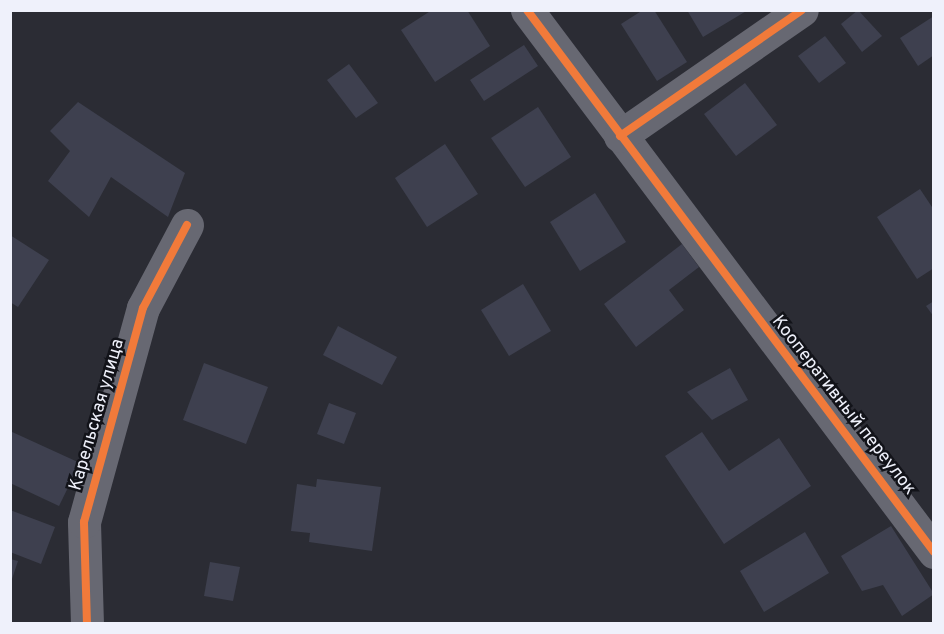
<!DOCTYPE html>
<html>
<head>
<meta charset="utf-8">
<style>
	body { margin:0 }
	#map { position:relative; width:944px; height:634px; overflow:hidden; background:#2b2c34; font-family:Overpass,sans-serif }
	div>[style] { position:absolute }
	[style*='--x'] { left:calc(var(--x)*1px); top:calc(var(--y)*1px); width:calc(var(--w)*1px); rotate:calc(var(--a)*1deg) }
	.building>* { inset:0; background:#3e404f }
	.street>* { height:33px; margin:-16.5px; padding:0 16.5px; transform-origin:16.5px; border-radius:16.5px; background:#676872 }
	.cycleway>* { height:8px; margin:-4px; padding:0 4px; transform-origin:4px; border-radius:4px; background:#f17a3a }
	span { translate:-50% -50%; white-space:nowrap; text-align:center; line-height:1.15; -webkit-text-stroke:5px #121319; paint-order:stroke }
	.street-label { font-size:18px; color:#eff1fb }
	.frame { position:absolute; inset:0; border:12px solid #eff1fb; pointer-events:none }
</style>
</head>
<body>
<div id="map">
	<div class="building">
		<i style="clip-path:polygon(432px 10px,467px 10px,490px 46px,435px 82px,401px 30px)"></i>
		<i style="clip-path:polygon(643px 10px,654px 10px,687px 62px,657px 81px,621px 24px)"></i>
		<i style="clip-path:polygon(687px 10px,748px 10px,703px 37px)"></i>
		<i style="clip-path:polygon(858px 10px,882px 36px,862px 52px,841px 24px)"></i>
		<i style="clip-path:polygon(934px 16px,934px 55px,918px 66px,900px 38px)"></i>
		<i style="clip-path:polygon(825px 36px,846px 63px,819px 83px,798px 56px)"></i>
		<i style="clip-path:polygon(524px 45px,538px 66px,484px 101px,470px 80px)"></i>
		<i style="clip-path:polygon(349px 64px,378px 103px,356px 118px,327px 80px)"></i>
		<i style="clip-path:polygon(745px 83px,777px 125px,736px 156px,704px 114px)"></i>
		<i style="clip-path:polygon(78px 102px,185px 173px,168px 217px,111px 177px,89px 217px,48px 181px,70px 151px,50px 131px)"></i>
		<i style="clip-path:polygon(538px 107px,571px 157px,525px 187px,491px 138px)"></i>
		<i style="clip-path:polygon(445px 144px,478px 194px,427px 227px,395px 178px)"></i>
		<i style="clip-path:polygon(920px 189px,934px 210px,934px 268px,917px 279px,877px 217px)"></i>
		<i style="clip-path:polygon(595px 193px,626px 242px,580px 271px,550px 222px)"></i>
		<i style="clip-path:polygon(10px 235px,49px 260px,18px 307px,10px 302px)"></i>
		<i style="clip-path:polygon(682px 244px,699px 267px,669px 290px,684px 310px,636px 347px,604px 304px)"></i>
		<i style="clip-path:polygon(523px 284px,551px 331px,509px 356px,481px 310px)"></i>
		<i style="clip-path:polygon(934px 301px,934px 317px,926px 306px)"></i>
		<i style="clip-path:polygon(338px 326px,397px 357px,382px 385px,323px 355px)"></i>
		<i style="clip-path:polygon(204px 363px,268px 387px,246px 444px,183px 420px)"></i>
		<i style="clip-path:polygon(730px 368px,748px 400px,712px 420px,687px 392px)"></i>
		<i style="clip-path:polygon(329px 403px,356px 413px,344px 444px,317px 434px)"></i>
		<i style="clip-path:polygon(10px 431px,80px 463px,59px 506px,10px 483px)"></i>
		<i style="clip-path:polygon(702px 432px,729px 471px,779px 438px,811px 486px,724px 544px,665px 456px)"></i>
		<i style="clip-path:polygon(317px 479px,381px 487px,372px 551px,309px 542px,310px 533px,291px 531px,297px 484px,316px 487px)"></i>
		<i style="clip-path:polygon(10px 510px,55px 527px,41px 564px,10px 552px)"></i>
		<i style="clip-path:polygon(891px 526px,934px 594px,902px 616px,883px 585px,862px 591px,841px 556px)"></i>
		<i style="clip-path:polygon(805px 532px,829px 573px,764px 612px,740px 571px)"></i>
		<i style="clip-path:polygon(10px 559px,18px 561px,11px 582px,10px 582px)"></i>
		<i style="clip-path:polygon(210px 562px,240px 567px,233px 601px,204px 596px)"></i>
	</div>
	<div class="street">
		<i style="--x:527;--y:10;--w:678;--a:53.1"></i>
		<i style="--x:620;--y:136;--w:221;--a:-34.7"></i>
		<i style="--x:87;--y:624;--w:102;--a:-91.7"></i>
		<i style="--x:84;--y:522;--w:222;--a:-74.6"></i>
		<i style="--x:143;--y:308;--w:94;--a:-62.1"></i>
	</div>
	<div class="cycleway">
		<i style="--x:527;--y:10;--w:678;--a:53.1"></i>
		<i style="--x:620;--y:136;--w:221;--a:-34.7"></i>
		<i style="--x:87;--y:624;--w:102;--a:-91.7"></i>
		<i style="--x:84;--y:522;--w:222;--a:-74.6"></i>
		<i style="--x:143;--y:308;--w:94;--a:-62.1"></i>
	</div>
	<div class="street-label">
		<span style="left:843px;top:406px;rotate:52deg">Кооперативный переулок</span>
		<span style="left:98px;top:415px;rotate:-74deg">Карельская улица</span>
	</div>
	<div class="frame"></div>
</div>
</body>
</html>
